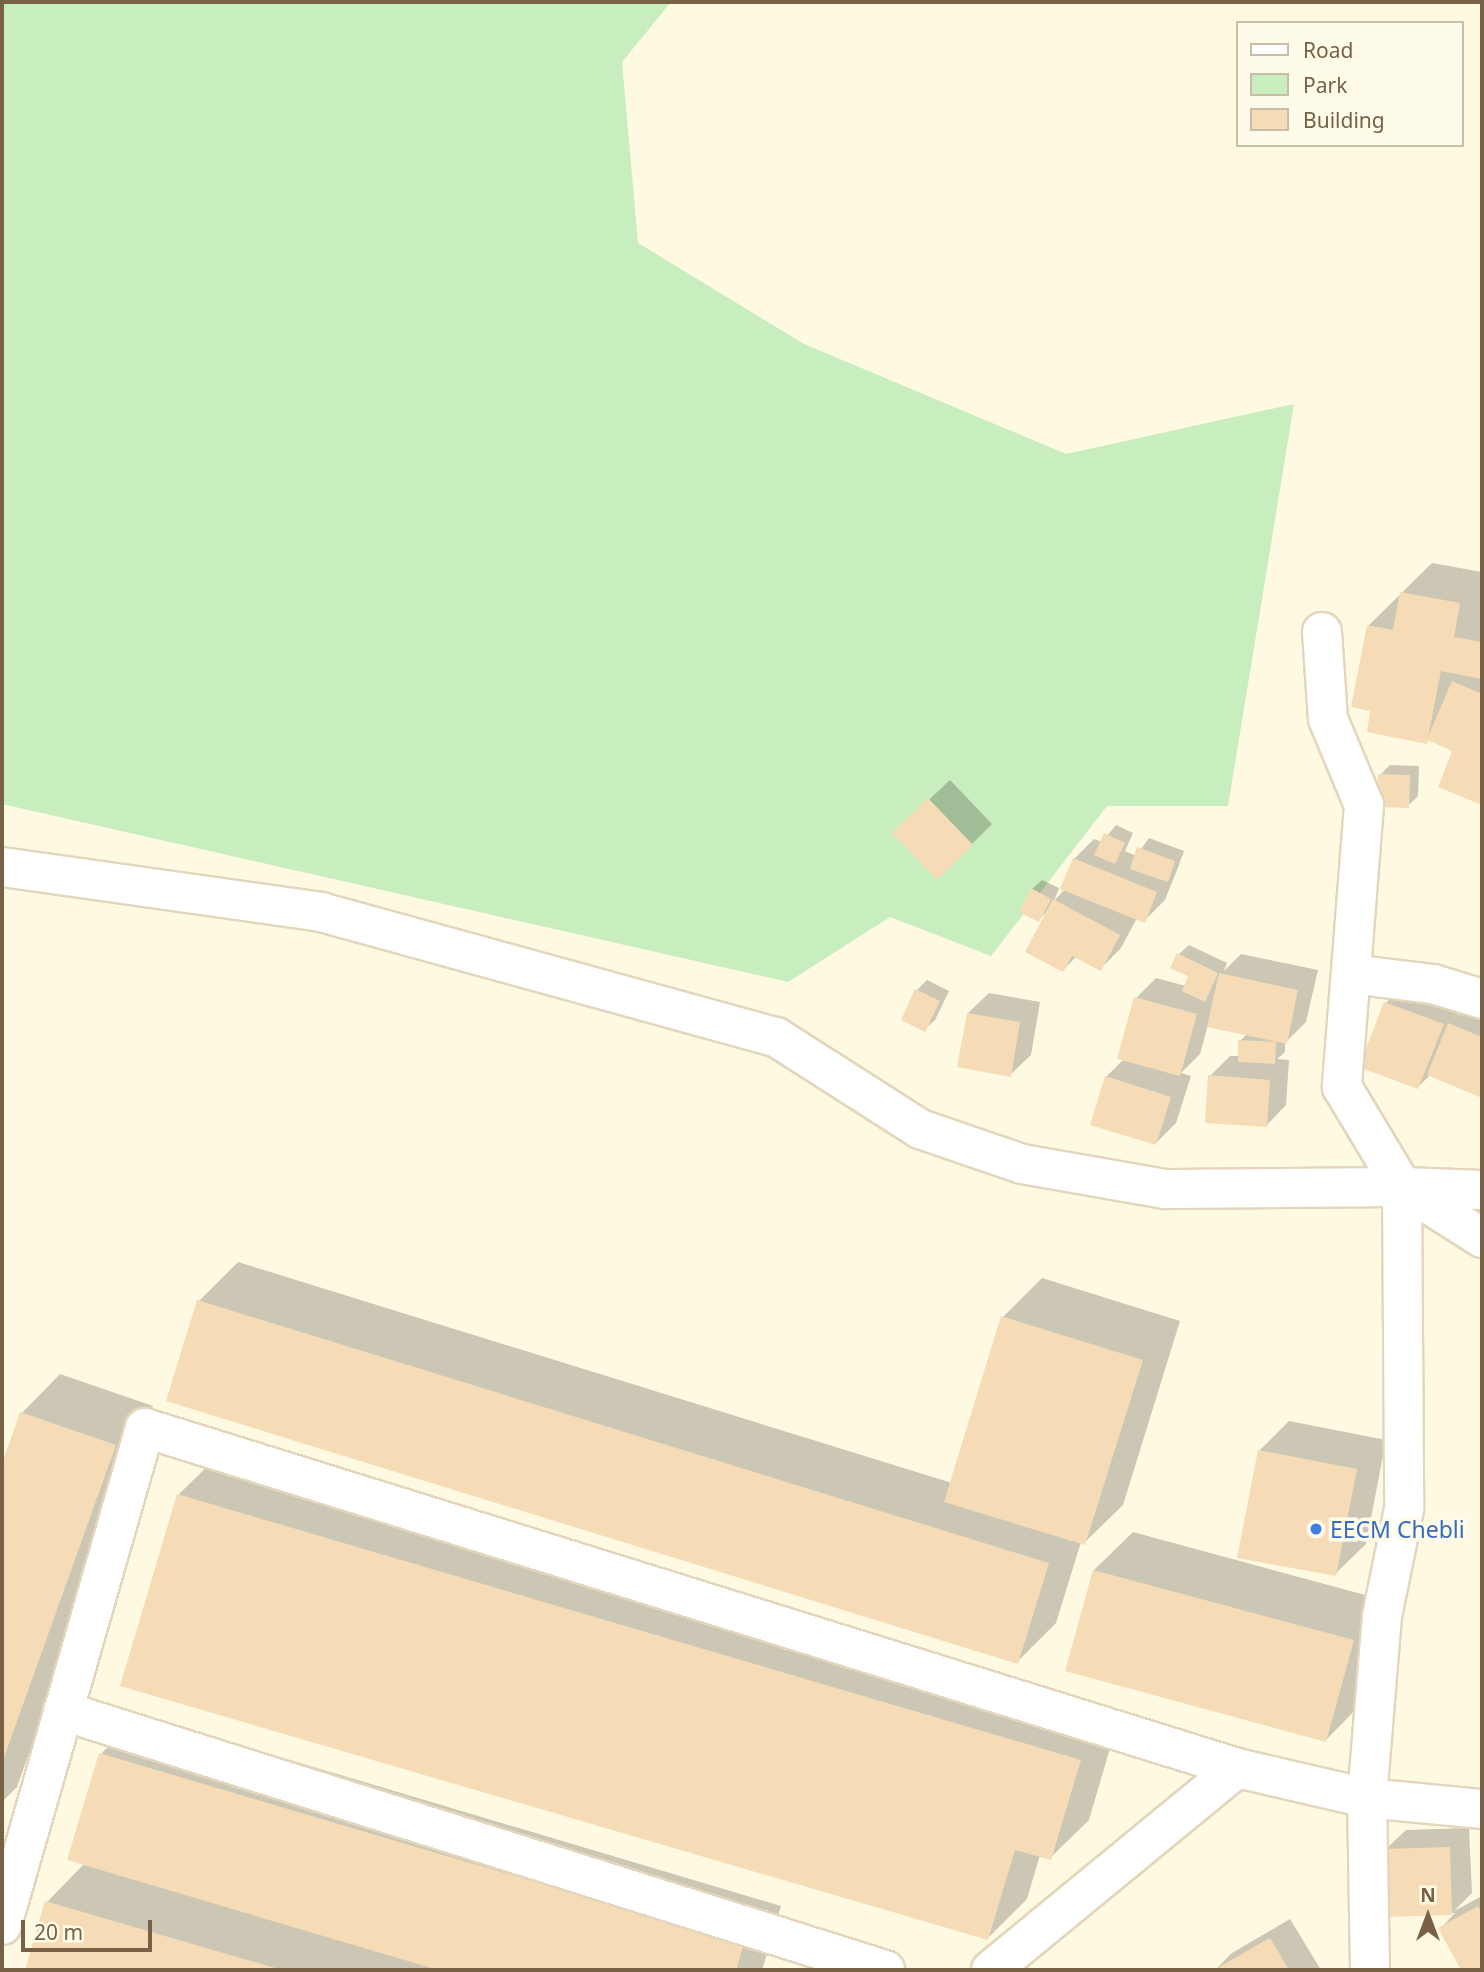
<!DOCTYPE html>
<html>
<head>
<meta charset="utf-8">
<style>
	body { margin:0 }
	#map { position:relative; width:1484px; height:1972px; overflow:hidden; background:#fef9e1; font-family:"Noto Sans",sans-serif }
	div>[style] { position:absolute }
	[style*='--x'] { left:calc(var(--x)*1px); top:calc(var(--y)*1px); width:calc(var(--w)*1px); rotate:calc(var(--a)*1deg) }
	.green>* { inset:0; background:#c8edbe }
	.shadow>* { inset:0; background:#0003 }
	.building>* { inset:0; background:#f6dcb6 }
	.roads { filter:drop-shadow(2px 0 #e3d6bc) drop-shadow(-2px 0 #e3d6bc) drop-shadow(0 2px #e3d6bc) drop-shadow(0 -2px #e3d6bc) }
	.minor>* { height:38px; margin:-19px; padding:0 19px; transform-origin:19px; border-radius:19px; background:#fff }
	.dots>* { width:19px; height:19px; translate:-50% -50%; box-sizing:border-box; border:4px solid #fffbe9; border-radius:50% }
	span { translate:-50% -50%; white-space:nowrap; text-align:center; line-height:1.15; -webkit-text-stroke:7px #fffbe9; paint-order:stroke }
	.shop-label { font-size:23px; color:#366cbe }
	.left { translate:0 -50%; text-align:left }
	.frame { position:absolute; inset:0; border:4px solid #786145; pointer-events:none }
	.legend { position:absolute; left:1236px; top:21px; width:228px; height:126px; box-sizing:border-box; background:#fffbe9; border:2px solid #c9bda7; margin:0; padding:9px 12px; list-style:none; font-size:21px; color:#786145 }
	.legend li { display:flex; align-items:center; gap:14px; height:35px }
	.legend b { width:35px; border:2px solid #c9bda7 }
	.north { position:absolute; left:1393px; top:1881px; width:70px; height:70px; -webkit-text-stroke:5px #fffbe9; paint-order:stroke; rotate:0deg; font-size:19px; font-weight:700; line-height:28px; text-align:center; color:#786145 }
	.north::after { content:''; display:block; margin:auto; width:24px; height:32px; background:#786145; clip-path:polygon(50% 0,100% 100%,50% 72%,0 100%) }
	.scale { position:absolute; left:21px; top:1920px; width:131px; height:32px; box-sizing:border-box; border:4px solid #786145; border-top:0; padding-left:9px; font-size:21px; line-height:24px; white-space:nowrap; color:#786145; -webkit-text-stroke:5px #fffbe9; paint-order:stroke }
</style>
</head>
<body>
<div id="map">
	<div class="green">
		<i style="clip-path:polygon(2px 2px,671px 2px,622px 62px,638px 243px,804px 344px,1066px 454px,1294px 404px,1228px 806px,1107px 806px,991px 956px,890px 917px,788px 982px,2px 804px)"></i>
	</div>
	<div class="shadow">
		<i style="clip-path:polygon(1432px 563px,1482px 572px,1482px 803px,1440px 786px,1455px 750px,1429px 739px,1427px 742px,1372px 709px,1368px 626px)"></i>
		<i style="clip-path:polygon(1390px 765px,1419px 766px,1418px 796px,1408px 806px,1380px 775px)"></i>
		<i style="clip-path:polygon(950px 780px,992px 824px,972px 844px,915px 813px)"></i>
		<i style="clip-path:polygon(1116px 825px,1133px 833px,1125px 851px,1136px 856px,1149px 838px,1184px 851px,1177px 870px,1165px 900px,1144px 921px,1137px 918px,1121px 948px,1100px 969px,1077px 956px,1063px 970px,1048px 910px,1039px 920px,1032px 889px,1042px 880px,1059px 888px,1054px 901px,1065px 889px,1074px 859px,1094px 839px,1102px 842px)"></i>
		<i style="clip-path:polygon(1189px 945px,1227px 963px,1224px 971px,1241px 954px,1318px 970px,1306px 1022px,1285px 1043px,1285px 1052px,1277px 1059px,1289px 1060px,1286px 1105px,1266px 1126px,1210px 1076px,1230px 1056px,1240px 1056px,1240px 1041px,1247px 1034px,1208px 1025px,1200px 1054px,1181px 1073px,1191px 1076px,1176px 1123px,1156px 1143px,1106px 1077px,1124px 1059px,1136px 998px,1156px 978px,1186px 986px,1191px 975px,1179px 954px)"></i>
		<i style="clip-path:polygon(927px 980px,949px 991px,935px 1020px,925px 1029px,917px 990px)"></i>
		<i style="clip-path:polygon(1406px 982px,1463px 1003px,1458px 1016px,1470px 1003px,1482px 1008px,1482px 1095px,1430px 1075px,1418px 1087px,1361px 1066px,1386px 1003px)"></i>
		<i style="clip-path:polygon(989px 993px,1040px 1002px,1031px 1055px,1010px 1075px,968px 1013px)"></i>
		<i style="clip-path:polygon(238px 1262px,952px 1483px,1003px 1317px,1042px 1278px,1180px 1321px,1123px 1505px,1084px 1543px,1081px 1542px,1056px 1623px,1017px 1662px,199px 1301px)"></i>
		<i style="clip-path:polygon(60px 1374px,153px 1406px,17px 1787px,2px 1802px,2px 1469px,22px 1413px)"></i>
		<i style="clip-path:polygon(1289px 1421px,1386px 1440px,1366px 1544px,1335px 1574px,1259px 1451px)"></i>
		<i style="clip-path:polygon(218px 1456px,1118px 1721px,1089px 1820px,1050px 1858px,1040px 1855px,1027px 1899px,988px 1938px,122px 1685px,179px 1494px)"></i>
		<i style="clip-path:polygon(1133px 1532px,1391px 1602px,1364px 1701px,1326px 1740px,1094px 1570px)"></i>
		<i style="clip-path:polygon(139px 1715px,781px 1906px,762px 1970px,27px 1970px,47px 1902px,84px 1864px,101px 1754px)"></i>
		<i style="clip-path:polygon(1469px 1828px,1472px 1893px,1454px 1911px,1482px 1896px,1481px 1970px,1463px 1970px,1440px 1929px,1455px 1913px,1388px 1915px,1385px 1850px,1406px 1830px)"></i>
		<i style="clip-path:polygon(1290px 1919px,1321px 1970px,1215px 1970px,1232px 1953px)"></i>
	</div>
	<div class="building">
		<i style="clip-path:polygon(1400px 592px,1460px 603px,1454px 637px,1482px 642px,1482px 679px,1441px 671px,1428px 737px,1452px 681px,1482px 694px,1482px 805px,1438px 787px,1452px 751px,1428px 740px,1427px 744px,1367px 732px,1370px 711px,1351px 707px,1367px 625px,1393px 630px)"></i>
		<i style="clip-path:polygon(1378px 774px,1410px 775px,1409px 808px,1377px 807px)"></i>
		<i style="clip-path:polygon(928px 798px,973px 845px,937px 880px,892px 833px)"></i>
		<i style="clip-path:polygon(1104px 833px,1125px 843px,1115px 864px,1094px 855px)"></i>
		<i style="clip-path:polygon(1137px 847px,1175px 861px,1168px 882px,1130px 869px)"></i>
		<i style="clip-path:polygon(1073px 858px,1157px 892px,1145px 923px,1060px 889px)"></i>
		<i style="clip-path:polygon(1031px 888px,1051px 899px,1039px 922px,1019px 912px)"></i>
		<i style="clip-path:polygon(1053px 899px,1120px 935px,1101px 971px,1072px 956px,1063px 972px,1025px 952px)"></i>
		<i style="clip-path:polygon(1177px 953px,1218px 973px,1205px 1002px,1182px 991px,1188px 976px,1170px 968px)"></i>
		<i style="clip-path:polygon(1219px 973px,1298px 990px,1287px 1044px,1207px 1027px)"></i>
		<i style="clip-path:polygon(915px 989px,940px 1001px,925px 1032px,901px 1020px)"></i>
		<i style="clip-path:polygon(1134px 997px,1197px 1014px,1180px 1076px,1117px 1059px)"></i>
		<i style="clip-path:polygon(1384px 1002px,1444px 1024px,1418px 1089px,1359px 1067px)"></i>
		<i style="clip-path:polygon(967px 1013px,1020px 1022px,1011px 1077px,957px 1067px)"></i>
		<i style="clip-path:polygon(1448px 1023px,1482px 1037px,1482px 1098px,1427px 1075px)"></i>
		<i style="clip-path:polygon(1238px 1040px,1276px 1042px,1275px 1064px,1238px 1062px)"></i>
		<i style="clip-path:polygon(1208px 1075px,1270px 1080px,1267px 1127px,1205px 1123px)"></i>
		<i style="clip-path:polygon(1105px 1076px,1171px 1097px,1156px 1145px,1090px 1125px)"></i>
		<i style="clip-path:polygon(197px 1300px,1049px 1563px,1018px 1664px,166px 1401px)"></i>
		<i style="clip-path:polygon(1001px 1316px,1143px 1360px,1085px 1545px,944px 1502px)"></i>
		<i style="clip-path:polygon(20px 1412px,116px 1445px,2px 1763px,2px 1464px)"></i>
		<i style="clip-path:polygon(1258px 1450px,1357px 1469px,1336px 1576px,1237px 1558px)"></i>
		<i style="clip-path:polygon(177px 1494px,1081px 1760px,1051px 1860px,1015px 1850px,988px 1940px,120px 1686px)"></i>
		<i style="clip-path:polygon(1093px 1570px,1354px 1640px,1326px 1742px,1065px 1671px)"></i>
		<i style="clip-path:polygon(99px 1753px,744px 1944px,736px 1970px,438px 1970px,67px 1860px)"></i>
		<i style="clip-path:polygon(1450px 1847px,1452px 1915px,1386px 1917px,1384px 1849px)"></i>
		<i style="clip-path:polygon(45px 1901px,282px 1970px,25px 1970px)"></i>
		<i style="clip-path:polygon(1478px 1906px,1482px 1915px,1482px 1970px,1461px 1970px,1438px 1928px)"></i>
		<i style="clip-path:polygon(1270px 1938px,1289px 1970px,1214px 1970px)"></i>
	</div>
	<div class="roads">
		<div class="minor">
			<i style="--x:1322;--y:632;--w:87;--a:86.1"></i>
			<i style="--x:1328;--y:719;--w:93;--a:67.3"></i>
			<i style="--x:1364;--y:805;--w:283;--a:94.5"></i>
			<i style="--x:1342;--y:1087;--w:117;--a:59"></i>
			<i style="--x:1402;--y:1187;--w:322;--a:89.6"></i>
			<i style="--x:1404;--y:1509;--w:109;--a:101.6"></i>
			<i style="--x:1382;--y:1616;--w:183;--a:94.7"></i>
			<i style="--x:1367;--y:1798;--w:172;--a:89"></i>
			<i style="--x:2;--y:867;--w:322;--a:8"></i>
			<i style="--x:321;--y:912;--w:472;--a:15.4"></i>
			<i style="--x:776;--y:1037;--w:171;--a:32.6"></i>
			<i style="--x:920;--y:1129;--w:108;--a:18.9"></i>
			<i style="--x:1022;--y:1164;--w:145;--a:9.9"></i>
			<i style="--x:1165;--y:1189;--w:237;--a:-0.5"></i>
			<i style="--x:1402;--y:1187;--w:95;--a:32.5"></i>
			<i style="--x:1351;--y:974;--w:83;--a:7"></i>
			<i style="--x:1433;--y:984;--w:51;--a:17"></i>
			<i style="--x:1404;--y:1187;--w:78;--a:2.2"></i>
			<i style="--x:63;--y:1711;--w:862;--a:17.49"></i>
			<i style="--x:2;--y:1925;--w:517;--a:-73.95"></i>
			<i style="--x:145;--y:1428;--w:1144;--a:17.29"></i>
			<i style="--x:1237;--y:1768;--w:133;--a:13"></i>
			<i style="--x:1367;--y:1798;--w:116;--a:5.5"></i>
			<i style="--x:991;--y:1970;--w:318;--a:-39.4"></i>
		</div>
	</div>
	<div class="dots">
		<i style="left:1316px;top:1529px;background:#3f7fe0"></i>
	</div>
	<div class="shop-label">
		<span class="left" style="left:1330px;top:1529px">EECM Chebli</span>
	</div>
	<div class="frame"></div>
	<ul class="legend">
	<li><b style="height:9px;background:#fff"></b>Road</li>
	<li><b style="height:19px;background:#c8edbe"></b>Park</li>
	<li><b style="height:19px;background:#f6dcb6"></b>Building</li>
	</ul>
	<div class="north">N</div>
	<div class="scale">20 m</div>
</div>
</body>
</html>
